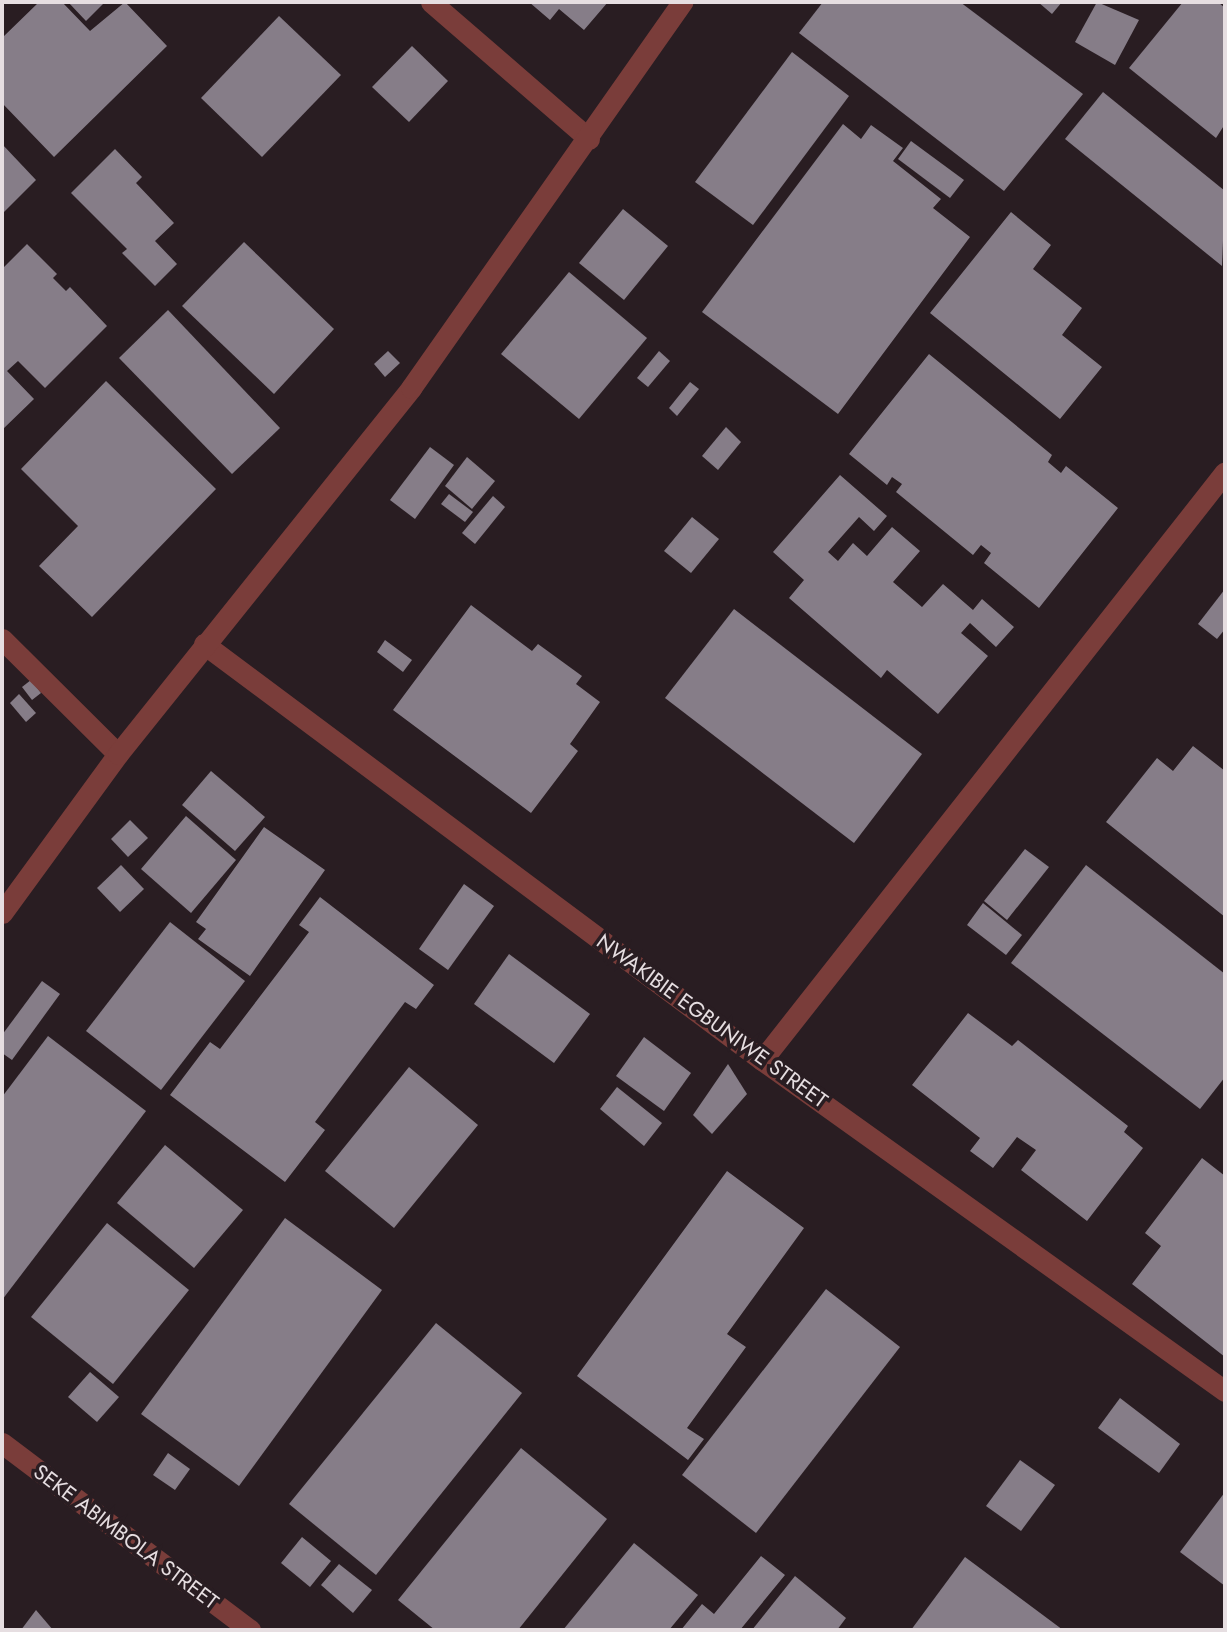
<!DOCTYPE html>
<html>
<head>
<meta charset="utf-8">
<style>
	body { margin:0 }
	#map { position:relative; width:1227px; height:1632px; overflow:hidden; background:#291d22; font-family:Jost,sans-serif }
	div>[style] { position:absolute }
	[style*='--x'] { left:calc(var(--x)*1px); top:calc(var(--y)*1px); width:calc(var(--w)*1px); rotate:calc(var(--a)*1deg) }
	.building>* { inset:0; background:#867d88 }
	.minor>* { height:21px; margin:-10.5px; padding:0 10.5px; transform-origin:10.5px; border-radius:10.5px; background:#7a3d3a }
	span { translate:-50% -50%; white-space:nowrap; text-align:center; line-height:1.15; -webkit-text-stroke:7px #291d22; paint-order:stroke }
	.street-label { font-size:21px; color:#e6dee1 }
	.frame { position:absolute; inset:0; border:4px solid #e6dee1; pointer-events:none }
</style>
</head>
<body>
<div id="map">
	<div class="building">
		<i style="clip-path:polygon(39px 2px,62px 2px,90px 31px,125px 2px,167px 46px,54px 157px,2px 103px,2px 38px)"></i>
		<i style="clip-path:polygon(68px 2px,105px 2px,86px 21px)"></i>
		<i style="clip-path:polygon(529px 2px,608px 2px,584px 30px,559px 9px,550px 20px)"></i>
		<i style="clip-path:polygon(823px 2px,960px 2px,1083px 94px,1004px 191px,799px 33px)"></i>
		<i style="clip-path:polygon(1038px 2px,1062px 2px,1052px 14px)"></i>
		<i style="clip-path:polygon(1097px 2px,1139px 20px,1115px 65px,1075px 42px)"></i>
		<i style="clip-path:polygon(1183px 2px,1218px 2px,1225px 8px,1225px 124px,1216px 138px,1129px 68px)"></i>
		<i style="clip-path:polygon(279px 16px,341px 75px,262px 157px,201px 98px)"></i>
		<i style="clip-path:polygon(412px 46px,448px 81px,409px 122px,372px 87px)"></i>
		<i style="clip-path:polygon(792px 52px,849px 96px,753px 225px,695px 182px)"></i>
		<i style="clip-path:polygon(1103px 92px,1225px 191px,1222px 266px,1065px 139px)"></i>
		<i style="clip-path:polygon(843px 124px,861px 139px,871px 125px,903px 148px,893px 161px,941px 199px,933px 208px,970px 237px,838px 414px,702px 312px)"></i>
		<i style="clip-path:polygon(911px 141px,964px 180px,950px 198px,898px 159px)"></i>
		<i style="clip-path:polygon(2px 144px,36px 180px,2px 214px)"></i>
		<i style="clip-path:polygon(115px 149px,142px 177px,136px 183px,174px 223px,155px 241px,177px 264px,155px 286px,122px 253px,127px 249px,71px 193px)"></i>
		<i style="clip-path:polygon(623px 209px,668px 246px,624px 300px,579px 263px)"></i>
		<i style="clip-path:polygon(1011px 212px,1051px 245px,1033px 269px,1082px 308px,1062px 335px,1102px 367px,1060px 419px,930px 313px)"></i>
		<i style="clip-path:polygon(244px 242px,334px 329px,274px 394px,182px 306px)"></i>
		<i style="clip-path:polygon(27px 244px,57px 274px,53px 278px,66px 291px,70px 287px,107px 326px,45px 388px,18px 361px,7px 371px,34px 399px,2px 430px,2px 269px)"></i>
		<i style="clip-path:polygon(569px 272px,647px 338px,579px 419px,501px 354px)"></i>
		<i style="clip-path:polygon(168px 310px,280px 428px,232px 474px,119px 358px)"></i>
		<i style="clip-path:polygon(388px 351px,400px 363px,385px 377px,374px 364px)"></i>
		<i style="clip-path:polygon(659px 351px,670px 361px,648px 387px,637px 378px)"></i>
		<i style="clip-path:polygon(929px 354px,1052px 455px,1048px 462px,1061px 473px,1066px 466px,1118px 508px,1039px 608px,984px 563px,991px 553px,981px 545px,973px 555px,896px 492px,902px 484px,892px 477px,887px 485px,849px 454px)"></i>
		<i style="clip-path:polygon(106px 381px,216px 489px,92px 617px,39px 566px,78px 526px,21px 469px)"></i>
		<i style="clip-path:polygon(690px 382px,699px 389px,677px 416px,669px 408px)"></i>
		<i style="clip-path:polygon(726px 427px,741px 442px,718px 470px,702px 456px)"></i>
		<i style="clip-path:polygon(430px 447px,454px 465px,415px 519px,390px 500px)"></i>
		<i style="clip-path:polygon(467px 457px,495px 481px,472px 509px,445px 486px)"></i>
		<i style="clip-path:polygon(840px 475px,887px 516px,874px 531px,859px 517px,828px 552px,838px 561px,853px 543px,867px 556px,892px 527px,920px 551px,893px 582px,922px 607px,943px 584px,973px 610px,982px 599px,1014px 627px,996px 647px,970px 623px,961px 633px,988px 656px,938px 714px,887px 670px,881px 678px,789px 598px,804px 580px,773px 552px)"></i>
		<i style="clip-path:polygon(449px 494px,473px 512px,465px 522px,441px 504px)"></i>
		<i style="clip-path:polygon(493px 496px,505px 507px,475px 544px,462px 533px)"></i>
		<i style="clip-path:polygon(692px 517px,719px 539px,691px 573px,664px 551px)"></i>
		<i style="clip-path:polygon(1225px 589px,1225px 629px,1217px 639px,1198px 624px)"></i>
		<i style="clip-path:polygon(471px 605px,532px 651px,538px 644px,582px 676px,576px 684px,600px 702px,570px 744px,578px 751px,531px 813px,393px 710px)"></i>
		<i style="clip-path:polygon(734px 609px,922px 754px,854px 843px,665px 698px)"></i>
		<i style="clip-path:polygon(385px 640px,412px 660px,403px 672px,377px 652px)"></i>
		<i style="clip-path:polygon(31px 680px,41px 693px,32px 700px,22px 687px)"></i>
		<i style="clip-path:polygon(19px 694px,36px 713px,26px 722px,10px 703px)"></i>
		<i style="clip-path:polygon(1193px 746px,1225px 771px,1225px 917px,1106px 822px,1157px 758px,1173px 771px)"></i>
		<i style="clip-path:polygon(211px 771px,265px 817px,235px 851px,182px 805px)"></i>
		<i style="clip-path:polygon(186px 816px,236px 860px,191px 913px,141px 869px)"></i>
		<i style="clip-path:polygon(130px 820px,148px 838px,128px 857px,111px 839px)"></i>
		<i style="clip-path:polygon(264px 827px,325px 870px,250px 976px,198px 939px,206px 929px,196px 922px)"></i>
		<i style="clip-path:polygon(1025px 849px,1049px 867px,1007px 920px,984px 901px)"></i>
		<i style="clip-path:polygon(121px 865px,144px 889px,120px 912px,97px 888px)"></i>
		<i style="clip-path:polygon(1086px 865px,1225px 974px,1225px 1077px,1200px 1109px,1011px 963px)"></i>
		<i style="clip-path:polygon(464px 884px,494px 906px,448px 970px,419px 949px)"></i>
		<i style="clip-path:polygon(320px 897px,434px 985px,416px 1009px,405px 1002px,315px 1122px,325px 1130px,285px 1182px,170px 1095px,210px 1042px,220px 1049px,309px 932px,299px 925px)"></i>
		<i style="clip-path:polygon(983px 903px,1022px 935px,1006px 955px,967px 925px)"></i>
		<i style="clip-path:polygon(170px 922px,245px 981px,161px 1090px,86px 1031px)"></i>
		<i style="clip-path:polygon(509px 954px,590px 1014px,554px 1063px,474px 1004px)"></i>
		<i style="clip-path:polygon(42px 981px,60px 994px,12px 1060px,2px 1053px,2px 1035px)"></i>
		<i style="clip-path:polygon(968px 1013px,1012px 1046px,1018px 1040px,1128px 1126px,1124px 1132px,1143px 1148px,1087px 1221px,1021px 1170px,1036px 1150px,1017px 1137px,993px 1168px,970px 1151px,980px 1138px,912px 1085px)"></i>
		<i style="clip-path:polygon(48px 1036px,146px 1111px,2px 1300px,2px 1097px)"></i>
		<i style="clip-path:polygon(644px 1037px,691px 1073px,664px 1111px,616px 1076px)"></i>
		<i style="clip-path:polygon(728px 1064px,747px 1094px,712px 1134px,693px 1115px)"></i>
		<i style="clip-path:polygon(409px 1067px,478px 1125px,394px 1228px,325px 1171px)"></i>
		<i style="clip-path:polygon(617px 1087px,662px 1123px,644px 1146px,600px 1109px)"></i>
		<i style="clip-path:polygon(165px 1145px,243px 1210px,194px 1268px,117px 1203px)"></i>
		<i style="clip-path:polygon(1202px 1158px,1225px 1176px,1225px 1357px,1132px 1284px,1161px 1246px,1145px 1233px)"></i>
		<i style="clip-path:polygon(727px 1171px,804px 1228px,727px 1334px,746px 1347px,687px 1428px,704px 1439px,688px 1460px,577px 1376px)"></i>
		<i style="clip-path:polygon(285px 1218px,382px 1290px,239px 1486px,141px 1414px)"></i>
		<i style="clip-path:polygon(107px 1223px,189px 1290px,113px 1384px,31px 1317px)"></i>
		<i style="clip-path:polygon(826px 1289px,900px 1347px,756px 1533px,682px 1475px)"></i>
		<i style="clip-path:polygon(436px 1323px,522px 1393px,376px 1575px,289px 1504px)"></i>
		<i style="clip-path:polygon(90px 1372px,119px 1397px,97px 1422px,68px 1397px)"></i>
		<i style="clip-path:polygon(1120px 1398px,1180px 1444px,1159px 1473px,1098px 1428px)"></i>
		<i style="clip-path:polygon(521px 1448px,607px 1519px,518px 1630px,435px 1630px,398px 1600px)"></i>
		<i style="clip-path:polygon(168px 1453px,190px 1469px,175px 1490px,153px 1475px)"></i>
		<i style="clip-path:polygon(1020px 1460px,1055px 1485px,1021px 1531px,986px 1506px)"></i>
		<i style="clip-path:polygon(1225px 1492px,1225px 1586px,1180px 1552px)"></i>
		<i style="clip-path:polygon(302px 1537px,331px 1561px,310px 1587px,281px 1563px)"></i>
		<i style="clip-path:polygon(634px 1543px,698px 1595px,669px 1630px,563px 1630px)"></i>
		<i style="clip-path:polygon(761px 1556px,785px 1575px,740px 1630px,681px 1630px,702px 1604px,714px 1614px)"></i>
		<i style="clip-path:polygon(965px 1557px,1063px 1630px,911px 1630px)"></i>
		<i style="clip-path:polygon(339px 1564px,372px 1590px,353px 1613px,321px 1585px)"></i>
		<i style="clip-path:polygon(795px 1576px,846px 1618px,837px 1630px,752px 1630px)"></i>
		<i style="clip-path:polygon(36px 1610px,53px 1630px,21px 1630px)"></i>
	</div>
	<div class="minor">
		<i style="--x:431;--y:2;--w:209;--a:40.9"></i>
		<i style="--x:2;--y:639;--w:163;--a:44.8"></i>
		<i style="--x:204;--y:644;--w:696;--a:36.71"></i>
		<i style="--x:762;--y:1060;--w:569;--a:35.56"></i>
		<i style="--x:2;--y:913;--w:197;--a:-53.9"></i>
		<i style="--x:118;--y:754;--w:469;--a:-51.3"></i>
		<i style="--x:411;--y:388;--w:472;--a:-54.9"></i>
		<i style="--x:762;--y:1060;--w:748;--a:-51.78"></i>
		<i style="--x:2;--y:1443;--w:311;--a:37"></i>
	</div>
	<div class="street-label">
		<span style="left:712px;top:1021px;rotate:36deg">NWAKIBIE EGBUNIWE STREET</span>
		<span style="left:126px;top:1537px;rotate:37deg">SEKE ABIMBOLA STREET</span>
	</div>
	<div class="frame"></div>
</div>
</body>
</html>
